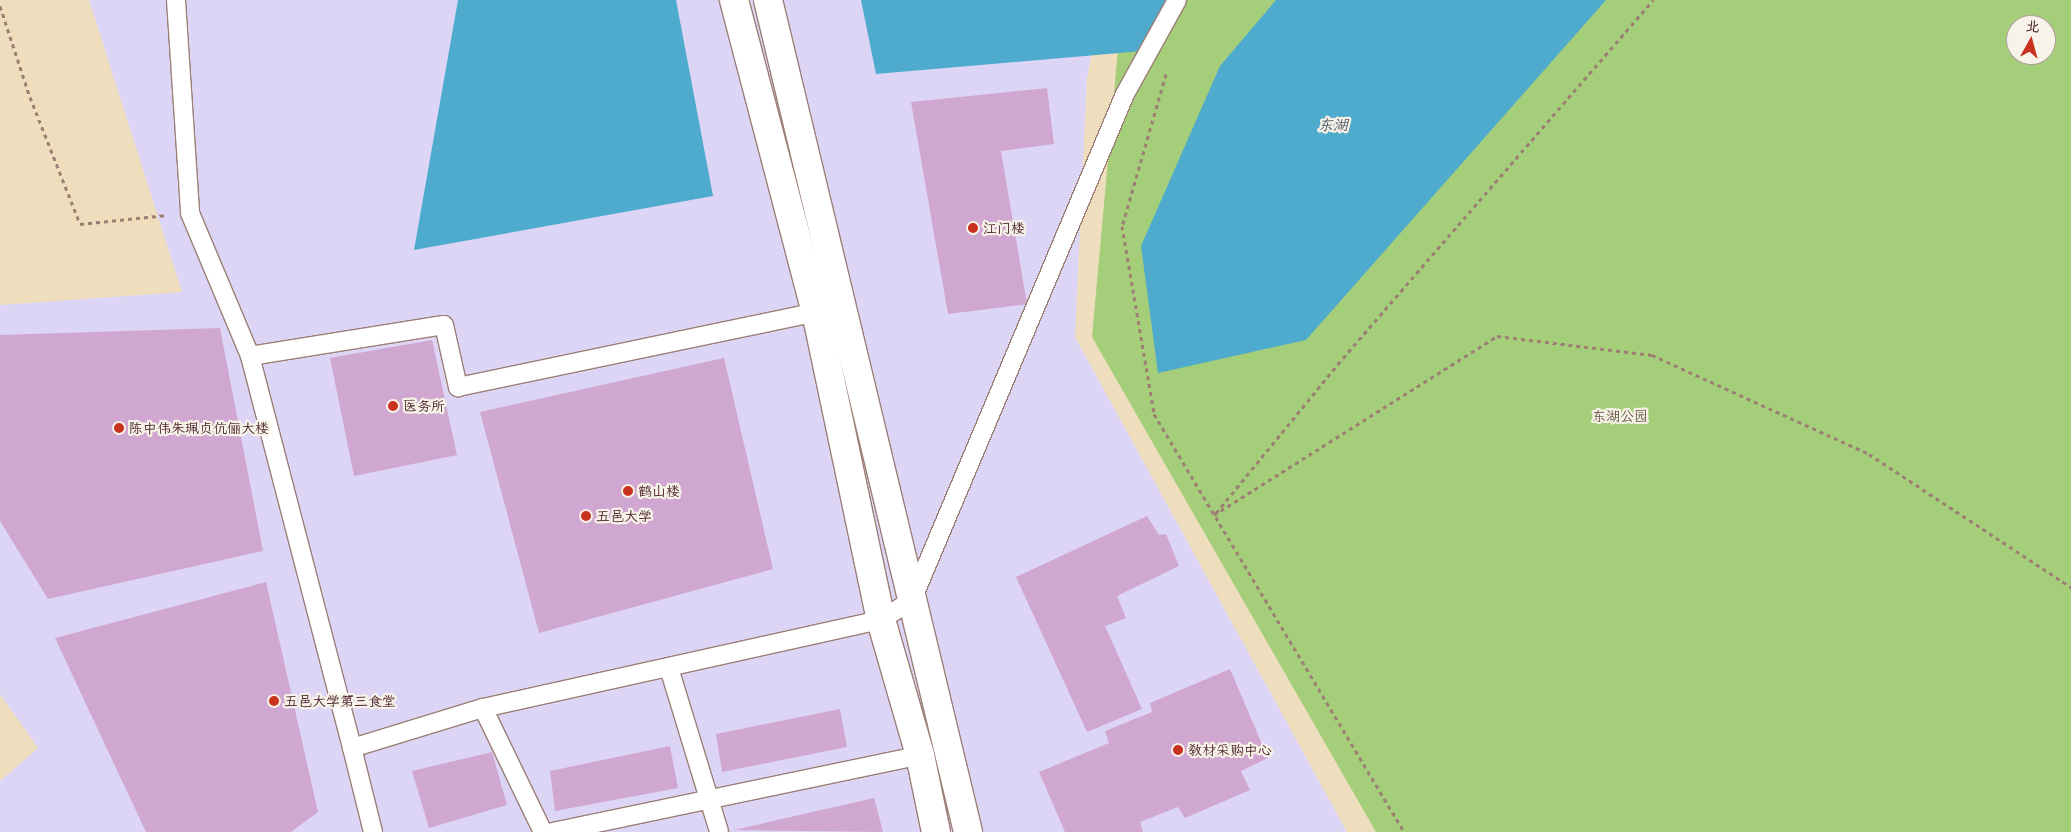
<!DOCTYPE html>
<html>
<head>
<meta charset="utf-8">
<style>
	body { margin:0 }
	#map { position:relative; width:2071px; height:832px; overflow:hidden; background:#efdebe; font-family:"Playpen Sans","LXGW WenKai TC",sans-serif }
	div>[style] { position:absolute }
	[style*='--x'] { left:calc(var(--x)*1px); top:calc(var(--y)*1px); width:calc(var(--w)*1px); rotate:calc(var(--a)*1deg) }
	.built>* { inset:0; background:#ddd5f6 }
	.green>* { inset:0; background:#a5ce7a }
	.water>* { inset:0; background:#4eabcd }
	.building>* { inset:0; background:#d0a7d1 }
	.path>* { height:3px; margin-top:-1.5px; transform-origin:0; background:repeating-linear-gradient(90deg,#9c7e74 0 4px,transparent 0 8px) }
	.roads { filter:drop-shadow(1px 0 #9c7e74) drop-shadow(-1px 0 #9c7e74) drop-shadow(0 1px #9c7e74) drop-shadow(0 -1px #9c7e74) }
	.lane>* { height:18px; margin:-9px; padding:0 9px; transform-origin:9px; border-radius:9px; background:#fff }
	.street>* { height:28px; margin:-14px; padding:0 14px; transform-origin:14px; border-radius:14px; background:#fff }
	.dots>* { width:14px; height:14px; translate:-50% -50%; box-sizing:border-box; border:2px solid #f7f3e8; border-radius:50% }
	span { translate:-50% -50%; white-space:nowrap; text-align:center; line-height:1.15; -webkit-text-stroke:4.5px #f7f3e8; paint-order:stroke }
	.poi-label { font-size:14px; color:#4a1f2b }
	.left { translate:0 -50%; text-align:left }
	.park-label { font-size:14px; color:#655443 }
	.water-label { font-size:15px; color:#4c576c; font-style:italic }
	.north { position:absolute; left:2006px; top:15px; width:50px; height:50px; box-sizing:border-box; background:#f7f3e8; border:1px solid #b29e9c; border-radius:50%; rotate:7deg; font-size:14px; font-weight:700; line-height:20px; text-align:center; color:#4a1f2b }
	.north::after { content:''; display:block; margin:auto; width:18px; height:22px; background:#c8321e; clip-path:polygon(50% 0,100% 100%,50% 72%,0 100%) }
</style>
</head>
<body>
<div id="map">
	<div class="built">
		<i style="clip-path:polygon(89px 0,1105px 0,1101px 5px,1087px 78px,1075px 337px,1347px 832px,0 832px,0 781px,38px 748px,0 694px,0 305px,182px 292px)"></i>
	</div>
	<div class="green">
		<i style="clip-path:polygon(evenodd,1127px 0,2071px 0,2071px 832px,1376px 832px,1092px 337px,1122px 5px,1127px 0,2016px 25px,2046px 25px,2046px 55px,2016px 55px,2016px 25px)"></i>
	</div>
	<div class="water">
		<i style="clip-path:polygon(458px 0,676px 0,713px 196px,414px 250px)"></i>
		<i style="clip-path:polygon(861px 0,1172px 0,1142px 51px,876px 74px)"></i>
		<i style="clip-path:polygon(1276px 0,1606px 0,1306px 340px,1158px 373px,1141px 246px,1220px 66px)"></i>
	</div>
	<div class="building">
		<i style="clip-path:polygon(1047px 88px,1054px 144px,1001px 151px,1027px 304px,948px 314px,911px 102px)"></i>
		<i style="clip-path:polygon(220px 328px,263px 551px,48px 599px,0 521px,0 335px)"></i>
		<i style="clip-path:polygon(432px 340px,457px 455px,354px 476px,330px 358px)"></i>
		<i style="clip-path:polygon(724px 358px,773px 569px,539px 633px,480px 412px)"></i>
		<i style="clip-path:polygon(1147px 516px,1159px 535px,1166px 534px,1179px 566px,1117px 596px,1126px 618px,1105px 626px,1142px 709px,1087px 732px,1016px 577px)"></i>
		<i style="clip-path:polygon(266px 582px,318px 812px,291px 832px,146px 832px,55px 638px)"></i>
		<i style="clip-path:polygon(1230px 669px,1268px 758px,1241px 771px,1250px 790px,1185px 818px,1178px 807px,1140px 822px,1143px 832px,1065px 832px,1039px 772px,1109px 743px,1105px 731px,1152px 712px,1150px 703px)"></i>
		<i style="clip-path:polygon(840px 709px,847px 747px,722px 772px,716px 734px)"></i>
		<i style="clip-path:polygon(670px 746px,678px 788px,555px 811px,550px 771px)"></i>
		<i style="clip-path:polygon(492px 752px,507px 805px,429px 828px,412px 771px)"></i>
		<i style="clip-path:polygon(874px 798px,883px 832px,734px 830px)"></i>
	</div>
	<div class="path">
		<i style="--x:0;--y:6;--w:96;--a:71.8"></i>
		<i style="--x:30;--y:97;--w:136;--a:68.5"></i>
		<i style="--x:80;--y:224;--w:87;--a:-5.9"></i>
		<i style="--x:1166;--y:74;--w:158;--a:106.1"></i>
		<i style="--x:1122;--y:226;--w:191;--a:80.3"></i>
		<i style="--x:1154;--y:414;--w:487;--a:59.1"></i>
		<i style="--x:1216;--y:513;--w:200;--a:-50.7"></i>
		<i style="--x:1343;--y:358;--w:474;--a:-49.1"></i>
		<i style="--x:1214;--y:515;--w:335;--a:-32.3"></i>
		<i style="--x:1497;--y:336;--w:156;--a:7"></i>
		<i style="--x:1652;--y:355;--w:239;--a:24.5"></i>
		<i style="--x:1869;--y:454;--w:242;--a:33.4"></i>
	</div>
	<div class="roads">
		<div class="lane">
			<i style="--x:176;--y:0;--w:213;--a:86.2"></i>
			<i style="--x:190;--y:213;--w:155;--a:67.2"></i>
			<i style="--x:250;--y:356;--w:405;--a:75.4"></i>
			<i style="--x:250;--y:356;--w:196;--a:-9.1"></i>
			<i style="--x:444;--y:325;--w:64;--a:77.3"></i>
			<i style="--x:458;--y:387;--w:366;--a:-11.8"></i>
			<i style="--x:669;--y:668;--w:171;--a:73"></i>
			<i style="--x:483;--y:708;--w:138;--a:64.2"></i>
			<i style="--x:373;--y:832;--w:87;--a:-104"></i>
			<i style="--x:352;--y:748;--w:137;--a:-17"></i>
			<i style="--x:483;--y:708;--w:408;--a:-12.5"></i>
			<i style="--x:881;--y:620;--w:37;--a:-33"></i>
			<i style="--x:912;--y:600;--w:549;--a:-67.17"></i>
			<i style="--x:1125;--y:94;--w:107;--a:-61"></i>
			<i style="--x:553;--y:832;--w:375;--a:-11.8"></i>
		</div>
		<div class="street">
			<i style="--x:734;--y:0;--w:323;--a:75.3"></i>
			<i style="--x:816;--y:312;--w:315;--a:78.1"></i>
			<i style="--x:881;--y:620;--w:141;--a:73.9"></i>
			<i style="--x:920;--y:755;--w:79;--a:78.3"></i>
			<i style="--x:768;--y:0;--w:856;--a:76.48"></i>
		</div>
	</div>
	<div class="dots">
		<i style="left:973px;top:228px;background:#c8321e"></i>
		<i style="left:393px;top:406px;background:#c8321e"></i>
		<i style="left:119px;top:428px;background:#c8321e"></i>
		<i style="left:628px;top:491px;background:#c8321e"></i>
		<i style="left:586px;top:516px;background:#c8321e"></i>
		<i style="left:274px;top:701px;background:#c8321e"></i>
		<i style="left:1178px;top:750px;background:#c8321e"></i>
	</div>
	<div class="poi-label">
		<span class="left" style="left:983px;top:228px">江门楼</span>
		<span class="left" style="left:403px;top:406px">医务所</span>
		<span class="left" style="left:129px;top:428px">陈中伟朱珮贞伉俪大楼</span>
		<span class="left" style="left:638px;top:491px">鹤山楼</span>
		<span class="left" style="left:596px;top:516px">五邑大学</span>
		<span class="left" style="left:284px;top:701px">五邑大学第三食堂</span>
		<span class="left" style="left:1188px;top:750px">教材采购中心</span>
	</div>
	<div class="park-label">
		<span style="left:1620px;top:416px">东湖公园</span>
	</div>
	<div class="water-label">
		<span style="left:1333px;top:124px">东湖</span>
	</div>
	<div class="north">北</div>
</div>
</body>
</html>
